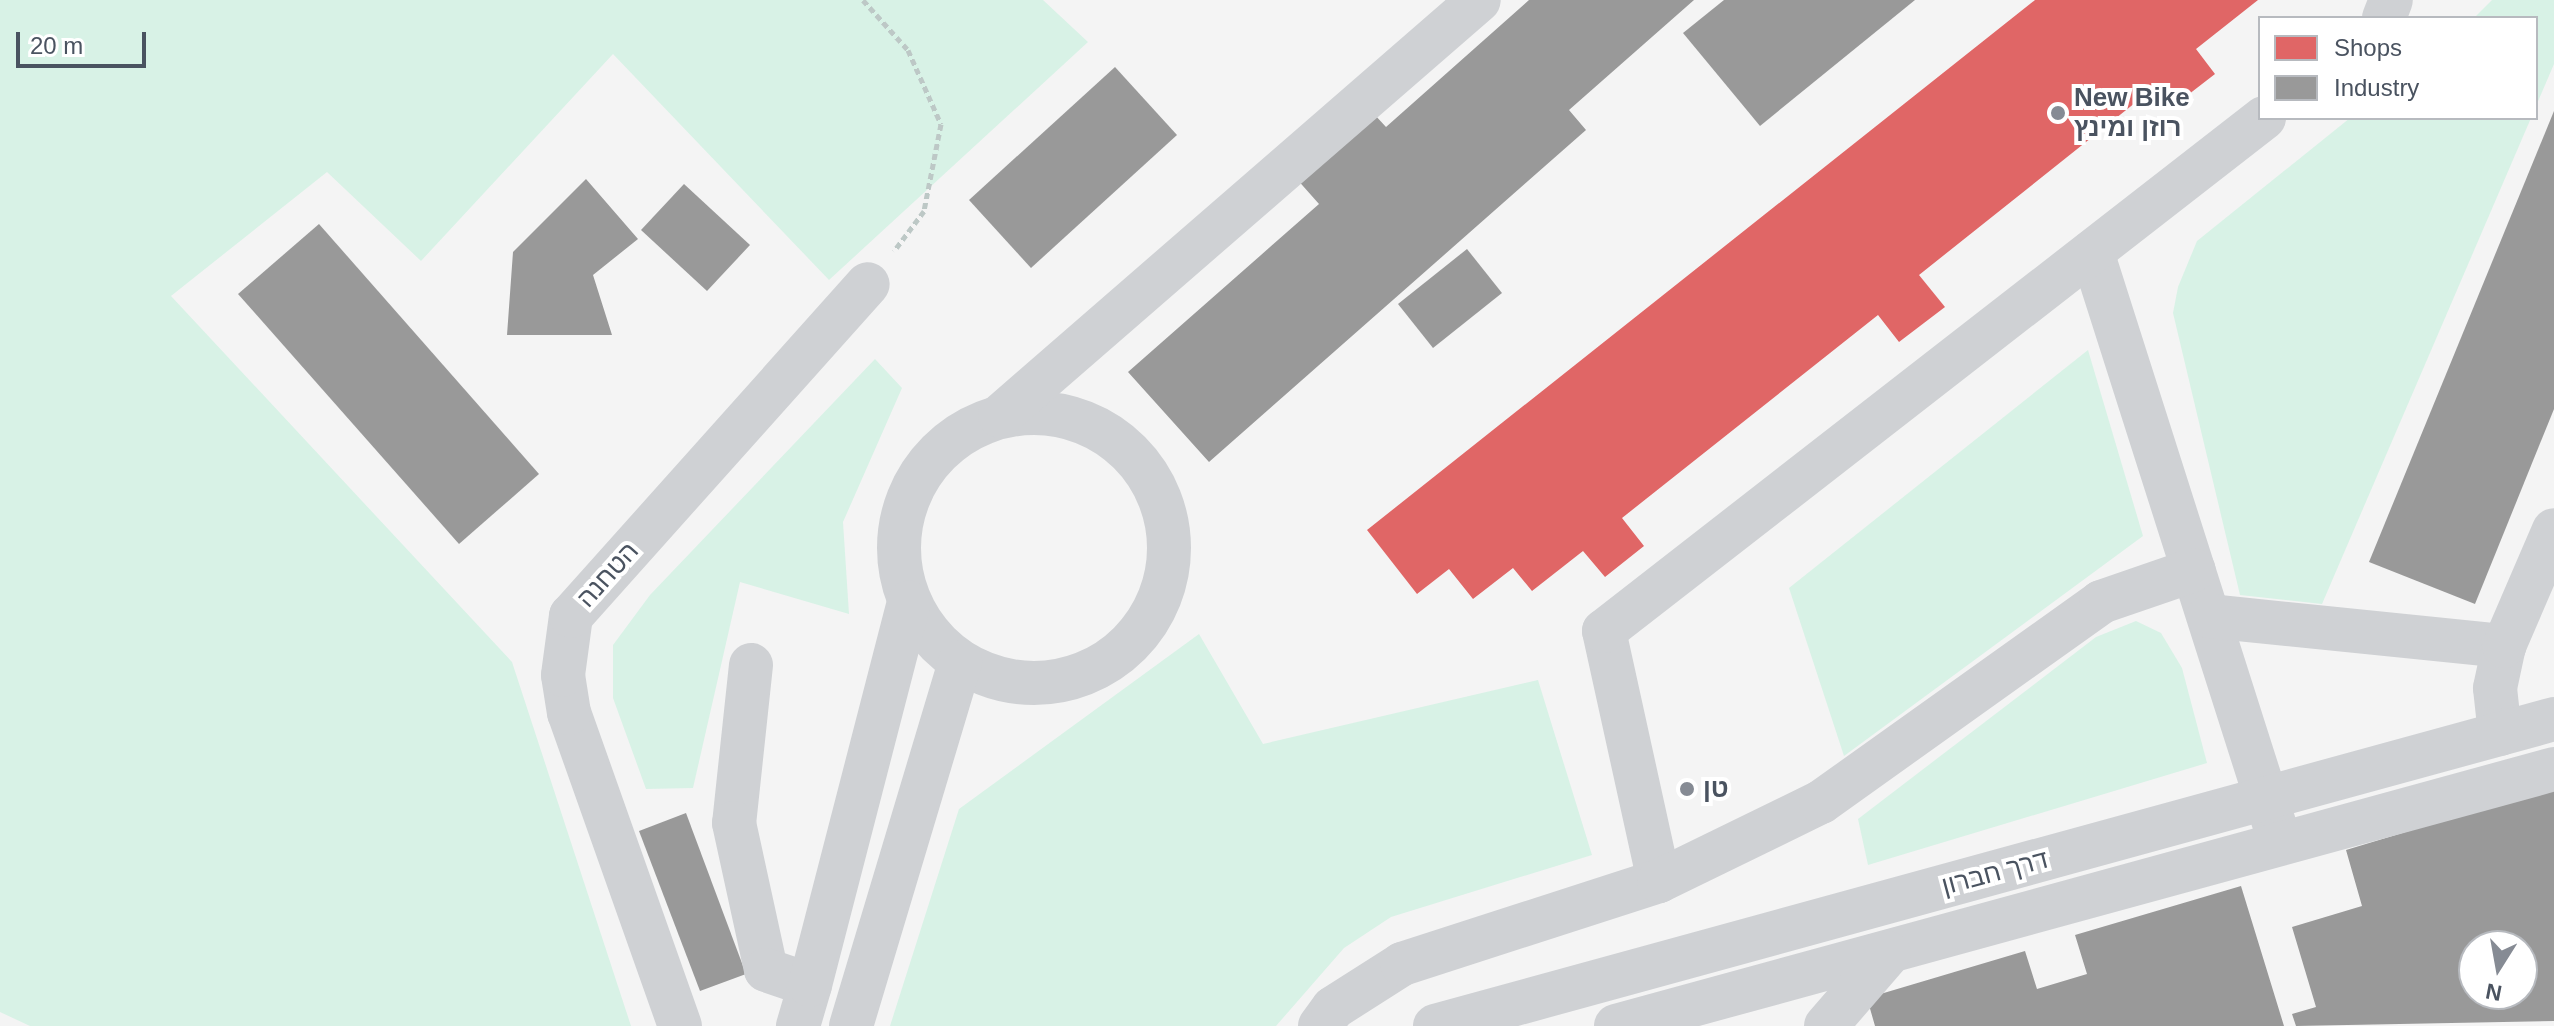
<!DOCTYPE html>
<html>
<head>
<meta charset="utf-8">
<style>
	body { margin:0 }
	#map { position:relative; width:2554px; height:1026px; overflow:hidden; background:#f4f4f4; font-family:Helvetica,"Noto Sans Hebrew",sans-serif }
	div>[style] { position:absolute }
	[style*='--x'] { left:calc(var(--x)*1px); top:calc(var(--y)*1px); width:calc(var(--w)*1px); rotate:calc(var(--a)*1deg) }
	.green>* { inset:0; background:#d8f2e6 }
	.shops>* { inset:0; background:#e06666 }
	.industry>* { inset:0; background:#999 }
	.path>* { height:5px; margin-top:-2.5px; transform-origin:0; background:repeating-linear-gradient(90deg,#bdc8c6 0 6px,transparent 0 10px) }
	.minor>* { height:44px; margin:-22px; padding:0 22px; transform-origin:22px; border-radius:22px; background:#cfd1d4 }
	.minor>.ring { margin:-22px; padding:0; box-sizing:content-box; background:none; border:44px solid #cfd1d4; border-radius:50% }
	.dots>* { width:22px; height:22px; translate:-50% -50%; box-sizing:border-box; border:4px solid #fff; border-radius:50% }
	span { translate:-50% -50%; white-space:nowrap; text-align:center; line-height:1.15; -webkit-text-stroke:8px #fff; paint-order:stroke }
	.poi-label { font-size:26px; color:#4a5360; font-weight:700 }
	.left { translate:0 -50%; text-align:left }
	.street-label { font-size:26px; color:#4a5360 }
	.legend { position:absolute; left:2258px; top:16px; width:280px; height:104px; box-sizing:border-box; background:#fff; border:2px solid #b7babf; margin:0; padding:10px 14px; list-style:none; font-size:24px; color:#4a5360 }
	.legend li { display:flex; align-items:center; gap:16px; height:40px }
	.legend b { width:40px; border:2px solid #b7babf }
	.north { position:absolute; left:2458px; top:930px; width:80px; height:80px; box-sizing:border-box; background:#fff; border:2px solid #b7babf; border-radius:50%; rotate:191deg; font-size:22px; font-weight:700; line-height:32px; text-align:center; color:#4a5360 }
	.north::after { content:''; display:block; margin:auto; width:28px; height:36px; background:#868b94; clip-path:polygon(50% 0,100% 100%,50% 72%,0 100%) }
	.scale { position:absolute; left:16px; top:32px; width:130px; height:36px; box-sizing:border-box; border:4px solid #4a5360; border-top:0; padding-left:10px; font-size:24px; line-height:28px; white-space:nowrap; color:#4a5360; -webkit-text-stroke:6px #fff; paint-order:stroke }
</style>
</head>
<body>
<div id="map">
	<div class="green">
		<i style="clip-path:polygon(0 0,1043px 0,1088px 42px,829px 280px,613px 54px,421px 261px,327px 172px,171px 296px,512px 662px,631px 1026px,30px 1026px,0 1012px)"></i>
		<i style="clip-path:polygon(2492px 0,2554px 0,2554px 64px,2536px 106px,2536px 18px,2474px 18px)"></i>
		<i style="clip-path:polygon(2350px 118px,2531px 118px,2322px 604px,2240px 595px,2173px 313px,2178px 287px,2197px 241px)"></i>
		<i style="clip-path:polygon(2088px 350px,2143px 536px,1844px 756px,1789px 588px)"></i>
		<i style="clip-path:polygon(875px 359px,902px 388px,843px 522px,849px 614px,740px 582px,693px 788px,646px 789px,613px 698px,613px 645px,650px 595px)"></i>
		<i style="clip-path:polygon(2136px 621px,2161px 633px,2182px 668px,2207px 763px,1868px 865px,1858px 819px,2096px 637px)"></i>
		<i style="clip-path:polygon(1199px 634px,1263px 744px,1538px 680px,1592px 855px,1391px 917px,1344px 948px,1276px 1026px,890px 1026px,959px 809px)"></i>
	</div>
	<div class="shops">
		<i style="clip-path:polygon(2035px 0,2258px 0,2196px 49px,2215px 74px,2171px 108px,2155px 87px,1919px 275px,1945px 307px,1899px 342px,1878px 315px,1622px 518px,1644px 546px,1605px 577px,1583px 551px,1532px 591px,1513px 568px,1473px 599px,1449px 569px,1417px 594px,1367px 530px)"></i>
	</div>
	<div class="industry">
		<i style="clip-path:polygon(1529px 0,1694px 0,1569px 110px,1586px 130px,1209px 462px,1128px 372px,1319px 204px,1287px 168px,1362px 101px,1386px 127px)"></i>
		<i style="clip-path:polygon(1724px 0,1915px 0,1760px 126px,1683px 33px)"></i>
		<i style="clip-path:polygon(1115px 67px,1177px 135px,1031px 268px,969px 200px)"></i>
		<i style="clip-path:polygon(2554px 111px,2554px 409px,2475px 604px,2369px 562px)"></i>
		<i style="clip-path:polygon(586px 179px,638px 239px,593px 275px,612px 335px,507px 335px,513px 252px)"></i>
		<i style="clip-path:polygon(684px 184px,750px 245px,707px 291px,641px 230px)"></i>
		<i style="clip-path:polygon(319px 224px,539px 474px,459px 544px,238px 294px)"></i>
		<i style="clip-path:polygon(1467px 249px,1502px 293px,1433px 348px,1398px 304px)"></i>
		<i style="clip-path:polygon(evenodd,2554px 787px,2554px 1021px,2296px 1026px,2292px 1014px,2316px 1007px,2292px 927px,2362px 906px,2346px 850px,2554px 787px,2474px 946px,2522px 946px,2522px 994px,2474px 994px,2474px 946px)"></i>
		<i style="clip-path:polygon(686px 813px,746px 974px,700px 991px,639px 831px)"></i>
		<i style="clip-path:polygon(2241px 886px,2284px 1026px,1875px 1026px,1867px 998px,2025px 951px,2037px 989px,2087px 974px,2075px 935px)"></i>
	</div>
	<div class="path">
		<i style="--x:863;--y:0;--w:67;--a:48"></i>
		<i style="--x:908;--y:50;--w:81;--a:66"></i>
		<i style="--x:941;--y:124;--w:89;--a:101.1"></i>
		<i style="--x:924;--y:211;--w:50;--a:126.9"></i>
	</div>
	<div class="minor">
		<i style="--x:2384;--y:18;--w:19;--a:-69"></i>
		<i style="--x:2092;--y:252;--w:602;--a:72.32"></i>
		<i class="ring" style="left:899px;top:413px;width:226px;height:226px"></i>
		<i style="--x:1000;--y:416;--w:634;--a:-40.97"></i>
		<i style="--x:2209;--y:616;--w:297;--a:5.8"></i>
		<i style="--x:751;--y:665;--w:159;--a:96.1"></i>
		<i style="--x:734;--y:823;--w:150;--a:77.7"></i>
		<i style="--x:766;--y:970;--w:46;--a:18.8"></i>
		<i style="--x:810;--y:985;--w:43;--a:106.3"></i>
		<i style="--x:2500;--y:734;--w:46;--a:-96.2"></i>
		<i style="--x:2495;--y:688;--w:43;--a:-77.9"></i>
		<i style="--x:2504;--y:646;--w:126;--a:-66.7"></i>
		<i style="--x:1659;--y:881;--w:256;--a:-102.4"></i>
		<i style="--x:1604;--y:631;--w:836;--a:-37.86"></i>
		<i style="--x:810;--y:985;--w:395;--a:-75.5"></i>
		<i style="--x:680;--y:1026;--w:332;--a:-109.5"></i>
		<i style="--x:569;--y:713;--w:38;--a:-99"></i>
		<i style="--x:563;--y:675;--w:60;--a:-82.3"></i>
		<i style="--x:571;--y:616;--w:445;--a:-48.2"></i>
		<i style="--x:851;--y:1026;--w:380;--a:-73.3"></i>
		<i style="--x:1320;--y:1026;--w:22;--a:-54"></i>
		<i style="--x:1333;--y:1008;--w:82;--a:-32.5"></i>
		<i style="--x:1402;--y:964;--w:270;--a:-17.9"></i>
		<i style="--x:1659;--y:881;--w:180;--a:-26"></i>
		<i style="--x:1821;--y:802;--w:344;--a:-35.5"></i>
		<i style="--x:2101;--y:602;--w:98;--a:-19"></i>
		<i style="--x:1435;--y:1026;--w:1160;--a:-15.34"></i>
		<i style="--x:1616;--y:1026;--w:973;--a:-15.32"></i>
		<i style="--x:1826;--y:1026;--w:96;--a:-49.2"></i>
	</div>
	<div class="dots">
		<i style="left:2058px;top:113px;background:#868b94"></i>
		<i style="left:1687px;top:789px;background:#868b94"></i>
	</div>
	<div class="poi-label">
		<span class="left" style="left:2074px;top:113px">New Bike<br>רוזן ומינץ</span>
		<span class="left" style="left:1703px;top:789px">טן</span>
	</div>
	<div class="street-label">
		<span style="left:608px;top:575px;rotate:-48deg">הטחנה</span>
		<span style="left:1995px;top:873px;rotate:-15deg">דרך חברון</span>
	</div>
	<ul class="legend">
	<li><b style="height:22px;background:#e06666"></b>Shops</li>
	<li><b style="height:22px;background:#999"></b>Industry</li>
	</ul>
	<div class="north">N</div>
	<div class="scale">20 m</div>
</div>
</body>
</html>
